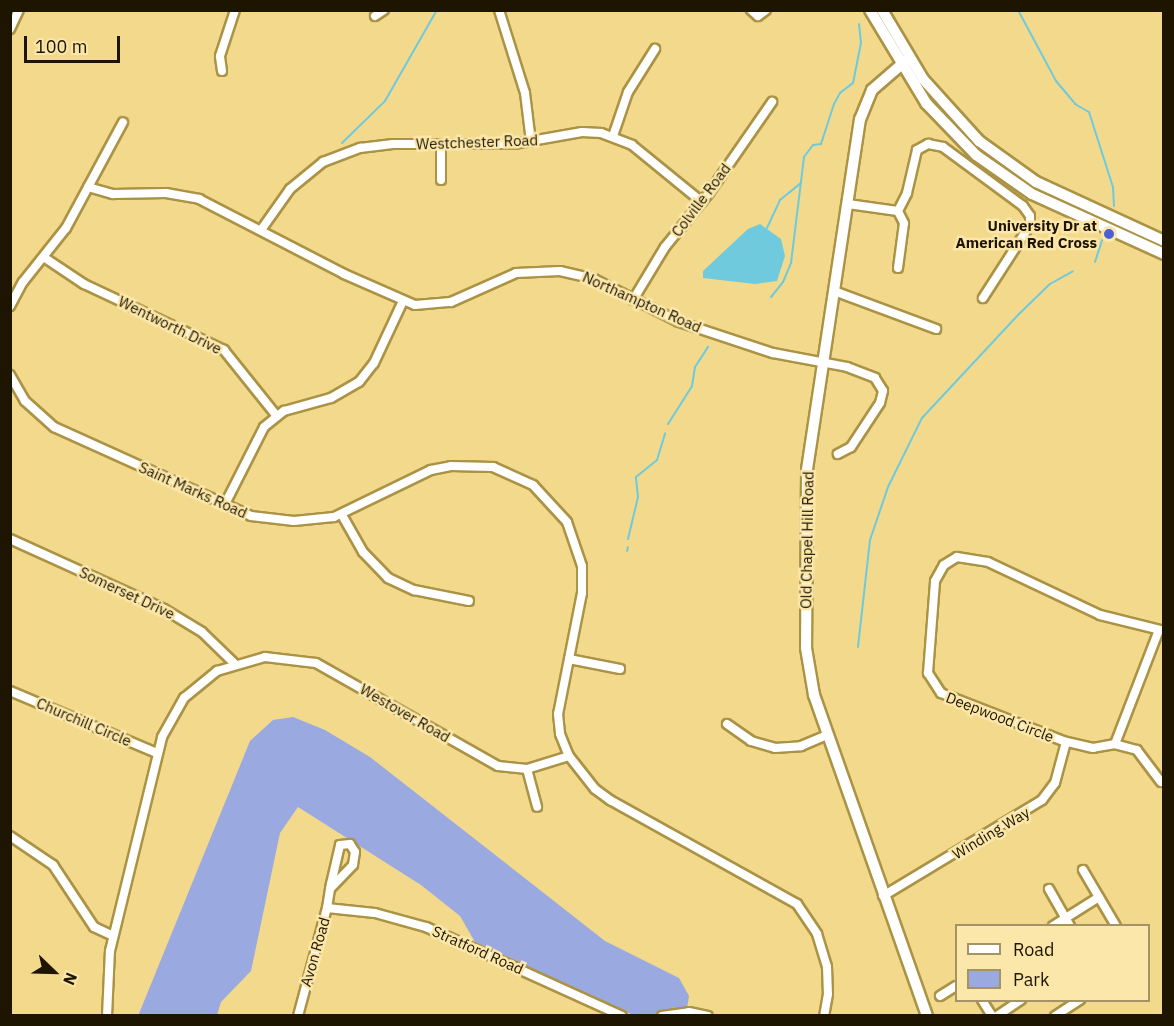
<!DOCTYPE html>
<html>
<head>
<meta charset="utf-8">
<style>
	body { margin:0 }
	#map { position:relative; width:1174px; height:1026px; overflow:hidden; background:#f3d98c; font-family:"IBM Plex Sans",sans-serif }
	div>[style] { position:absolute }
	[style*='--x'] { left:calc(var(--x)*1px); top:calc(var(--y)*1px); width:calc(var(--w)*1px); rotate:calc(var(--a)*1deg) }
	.green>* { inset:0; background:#9aaae1 }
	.water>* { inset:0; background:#6ecadc }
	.stream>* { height:2px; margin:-1px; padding:0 1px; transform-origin:1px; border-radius:1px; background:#6ecadc }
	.roads { filter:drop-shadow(2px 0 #ab9345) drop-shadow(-2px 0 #ab9345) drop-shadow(0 2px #ab9345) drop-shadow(0 -2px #ab9345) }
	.street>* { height:8px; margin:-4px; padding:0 4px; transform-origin:4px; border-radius:4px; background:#fff }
	.secondary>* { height:10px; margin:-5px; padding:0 5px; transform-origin:5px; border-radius:5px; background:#fff }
	.dots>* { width:16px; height:16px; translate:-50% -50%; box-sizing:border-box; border:3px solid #fce7aa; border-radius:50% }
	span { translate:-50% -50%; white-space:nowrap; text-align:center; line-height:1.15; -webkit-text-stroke:5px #fce7aa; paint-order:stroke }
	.street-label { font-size:15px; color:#1d1500 }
	.poi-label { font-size:15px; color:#1d1500; font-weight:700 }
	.right { translate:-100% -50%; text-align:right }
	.frame { position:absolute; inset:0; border:12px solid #1d1500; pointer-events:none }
	.legend { position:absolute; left:955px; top:924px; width:195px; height:78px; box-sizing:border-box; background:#fce7aa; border:2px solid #a39366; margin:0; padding:8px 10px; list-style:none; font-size:18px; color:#1d1500 }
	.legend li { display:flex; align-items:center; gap:12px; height:30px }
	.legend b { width:30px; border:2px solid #a39366 }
	.north { position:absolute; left:24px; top:942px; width:60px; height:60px; -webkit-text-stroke:4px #fce7aa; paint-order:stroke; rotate:113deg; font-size:16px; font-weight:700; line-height:24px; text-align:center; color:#1d1500 }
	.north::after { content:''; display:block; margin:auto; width:21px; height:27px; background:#1d1500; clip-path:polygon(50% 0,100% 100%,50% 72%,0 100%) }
	.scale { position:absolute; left:24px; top:36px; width:96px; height:27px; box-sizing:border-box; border:3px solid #1d1500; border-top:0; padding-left:8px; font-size:18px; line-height:21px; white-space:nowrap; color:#1d1500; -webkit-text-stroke:4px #fce7aa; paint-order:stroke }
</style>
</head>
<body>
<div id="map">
	<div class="green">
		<i style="clip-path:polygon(293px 717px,325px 730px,370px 757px,605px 941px,679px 978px,689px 996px,686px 1015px,633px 1015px,475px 942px,460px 916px,421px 885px,298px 807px,280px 833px,251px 971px,221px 1002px,217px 1015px,138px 1016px,250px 741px,273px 720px)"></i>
	</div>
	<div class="water">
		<i style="clip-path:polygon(760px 224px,781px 239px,785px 256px,777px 281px,755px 284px,703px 278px,703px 271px,748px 229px)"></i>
	</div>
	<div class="stream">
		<i style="--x:1018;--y:10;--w:81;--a:61.8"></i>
		<i style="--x:1056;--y:81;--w:30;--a:50"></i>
		<i style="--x:1075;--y:104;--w:16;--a:30"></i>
		<i style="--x:1089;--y:112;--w:79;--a:72.3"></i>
		<i style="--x:1113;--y:187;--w:19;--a:87"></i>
		<i style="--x:342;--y:143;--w:60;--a:-44.3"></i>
		<i style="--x:385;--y:101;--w:105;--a:-60.3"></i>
		<i style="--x:767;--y:228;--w:31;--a:-65"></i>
		<i style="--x:780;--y:200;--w:26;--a:-39"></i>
		<i style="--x:1095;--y:262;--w:23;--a:-72"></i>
		<i style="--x:771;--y:297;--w:19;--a:-51"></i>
		<i style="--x:783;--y:282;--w:21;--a:-67"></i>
		<i style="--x:791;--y:263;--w:107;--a:-83"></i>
		<i style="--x:804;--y:157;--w:15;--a:-53"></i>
		<i style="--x:813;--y:145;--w:8;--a:-7"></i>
		<i style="--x:821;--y:144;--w:42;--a:-72"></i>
		<i style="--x:834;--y:104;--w:13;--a:-61"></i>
		<i style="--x:840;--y:93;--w:16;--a:-38"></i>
		<i style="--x:853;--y:83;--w:41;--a:-78.7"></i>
		<i style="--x:861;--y:43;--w:19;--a:-96"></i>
		<i style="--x:668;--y:424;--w:45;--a:-57.7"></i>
		<i style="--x:692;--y:386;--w:19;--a:-81"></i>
		<i style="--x:695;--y:367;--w:24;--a:-57"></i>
		<i style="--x:628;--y:539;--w:43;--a:-76.6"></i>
		<i style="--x:638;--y:497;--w:20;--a:-96"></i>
		<i style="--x:636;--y:477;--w:27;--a:-39"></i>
		<i style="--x:657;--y:460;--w:28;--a:-73"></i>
		<i style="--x:627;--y:551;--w:4;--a:-76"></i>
		<i style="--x:858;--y:647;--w:108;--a:-83.6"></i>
		<i style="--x:870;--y:540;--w:56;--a:-71.2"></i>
		<i style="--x:888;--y:487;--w:77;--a:-63.8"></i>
		<i style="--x:922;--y:418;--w:142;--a:-47"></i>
		<i style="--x:1019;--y:314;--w:43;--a:-44.1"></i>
		<i style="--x:1050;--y:284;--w:26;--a:-29"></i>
	</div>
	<div class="roads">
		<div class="street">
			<i style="--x:499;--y:10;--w:87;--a:72.6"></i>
			<i style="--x:525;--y:93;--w:49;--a:83"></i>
			<i style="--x:751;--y:10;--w:9;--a:41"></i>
			<i style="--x:758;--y:16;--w:10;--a:-37"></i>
			<i style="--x:375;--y:16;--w:11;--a:-34"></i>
			<i style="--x:10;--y:29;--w:21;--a:-65"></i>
			<i style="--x:222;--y:71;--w:15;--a:-98"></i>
			<i style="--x:220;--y:56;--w:48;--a:-71.9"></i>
			<i style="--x:613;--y:136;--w:46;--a:-71.2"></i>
			<i style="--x:628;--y:92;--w:51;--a:-57.9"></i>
			<i style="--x:441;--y:180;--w:35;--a:-90"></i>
			<i style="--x:88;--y:187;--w:26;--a:16"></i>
			<i style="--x:113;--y:194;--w:53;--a:-1.1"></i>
			<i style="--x:166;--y:193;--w:34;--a:10"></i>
			<i style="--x:199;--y:199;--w:163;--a:27.3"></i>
			<i style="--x:344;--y:274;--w:77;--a:23.6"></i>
			<i style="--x:415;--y:305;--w:36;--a:-5"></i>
			<i style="--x:451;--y:302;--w:71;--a:-24"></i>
			<i style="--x:516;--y:273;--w:44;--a:-2.6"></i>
			<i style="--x:560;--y:271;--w:35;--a:13"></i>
			<i style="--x:594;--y:279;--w:95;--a:26.8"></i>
			<i style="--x:679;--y:322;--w:99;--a:18.3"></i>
			<i style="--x:773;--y:353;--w:75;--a:10.7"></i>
			<i style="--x:847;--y:367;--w:30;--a:21"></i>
			<i style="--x:875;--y:378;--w:15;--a:58"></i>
			<i style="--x:883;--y:391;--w:12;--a:104"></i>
			<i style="--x:880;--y:403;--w:53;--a:123.4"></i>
			<i style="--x:851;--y:447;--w:15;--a:152"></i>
			<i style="--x:848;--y:204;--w:50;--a:8"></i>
			<i style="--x:898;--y:211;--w:20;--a:-63"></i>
			<i style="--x:907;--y:193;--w:44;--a:-76.9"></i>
			<i style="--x:917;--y:150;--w:13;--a:-29"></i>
			<i style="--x:928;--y:144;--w:15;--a:11"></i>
			<i style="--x:943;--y:147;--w:99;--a:36.4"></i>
			<i style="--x:1023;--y:206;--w:12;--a:55"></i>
			<i style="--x:1030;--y:216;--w:9;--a:90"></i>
			<i style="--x:1030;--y:225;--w:87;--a:122.8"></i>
			<i style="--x:261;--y:230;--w:50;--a:-54.7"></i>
			<i style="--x:290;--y:189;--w:43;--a:-39.3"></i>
			<i style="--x:323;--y:162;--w:40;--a:-21"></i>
			<i style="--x:360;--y:148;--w:33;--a:-7"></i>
			<i style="--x:393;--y:144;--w:121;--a:0"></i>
			<i style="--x:514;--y:144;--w:69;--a:-10"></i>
			<i style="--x:582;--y:132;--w:19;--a:3"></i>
			<i style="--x:601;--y:133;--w:33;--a:21"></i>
			<i style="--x:632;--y:145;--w:90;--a:39.2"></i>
			<i style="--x:45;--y:258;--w:47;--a:33.7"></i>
			<i style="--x:84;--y:284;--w:155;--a:25.2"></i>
			<i style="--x:224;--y:350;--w:83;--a:51.3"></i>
			<i style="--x:898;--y:268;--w:45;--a:-82.4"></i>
			<i style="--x:904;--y:223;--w:13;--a:-117"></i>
			<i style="--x:834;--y:291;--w:109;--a:20.4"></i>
			<i style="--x:633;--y:300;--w:62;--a:-58.9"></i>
			<i style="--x:665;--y:247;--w:70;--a:-50.8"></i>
			<i style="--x:709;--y:193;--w:111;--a:-55.3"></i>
			<i style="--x:10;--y:306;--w:27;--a:-62"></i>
			<i style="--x:23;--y:282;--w:69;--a:-51.5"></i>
			<i style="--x:66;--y:228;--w:120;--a:-61.7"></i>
			<i style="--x:10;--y:375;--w:30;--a:60"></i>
			<i style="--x:25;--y:401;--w:39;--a:42"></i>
			<i style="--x:54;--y:427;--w:216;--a:24.3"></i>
			<i style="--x:251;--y:516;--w:43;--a:6.6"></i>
			<i style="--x:294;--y:521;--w:40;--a:-5.7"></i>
			<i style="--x:334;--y:517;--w:108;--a:-25.9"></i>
			<i style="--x:431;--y:470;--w:20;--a:-11"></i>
			<i style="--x:451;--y:466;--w:42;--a:1.4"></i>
			<i style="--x:493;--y:467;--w:44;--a:24.2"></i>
			<i style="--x:533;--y:485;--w:50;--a:47.4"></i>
			<i style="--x:567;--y:522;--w:46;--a:71.2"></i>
			<i style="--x:582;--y:566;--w:27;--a:90"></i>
			<i style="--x:582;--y:593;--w:123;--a:101.2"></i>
			<i style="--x:558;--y:714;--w:20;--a:84"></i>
			<i style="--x:560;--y:734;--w:24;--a:68"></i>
			<i style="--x:569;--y:756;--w:42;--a:51.8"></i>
			<i style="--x:595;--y:789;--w:19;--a:36"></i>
			<i style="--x:610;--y:800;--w:214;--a:29.1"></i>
			<i style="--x:797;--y:904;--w:36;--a:56"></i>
			<i style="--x:817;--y:934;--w:34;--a:73"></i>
			<i style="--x:827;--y:967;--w:27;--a:88"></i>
			<i style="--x:828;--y:994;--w:22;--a:100"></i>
			<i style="--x:225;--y:504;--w:86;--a:-63.1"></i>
			<i style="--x:264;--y:427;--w:26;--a:-39"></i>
			<i style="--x:284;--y:411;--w:49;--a:-15.5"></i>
			<i style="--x:331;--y:398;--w:32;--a:-30"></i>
			<i style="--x:359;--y:382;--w:24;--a:-52"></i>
			<i style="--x:374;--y:363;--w:68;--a:-64.9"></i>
			<i style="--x:342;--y:515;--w:43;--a:60.4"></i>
			<i style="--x:363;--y:552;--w:36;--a:46"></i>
			<i style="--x:388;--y:578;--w:29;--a:25"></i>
			<i style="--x:414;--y:590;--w:56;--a:11.3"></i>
			<i style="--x:10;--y:539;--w:169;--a:24.4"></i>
			<i style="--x:164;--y:609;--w:44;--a:31.2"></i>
			<i style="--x:202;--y:632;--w:45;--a:44.1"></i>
			<i style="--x:569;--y:659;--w:52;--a:11.1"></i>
			<i style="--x:10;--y:691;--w:160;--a:22.9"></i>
			<i style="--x:727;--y:724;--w:29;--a:35"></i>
			<i style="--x:751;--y:741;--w:25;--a:16"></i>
			<i style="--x:775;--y:748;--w:26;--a:-4"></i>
			<i style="--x:801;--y:746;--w:28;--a:-23"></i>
			<i style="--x:1115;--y:744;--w:122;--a:-68.9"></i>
			<i style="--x:527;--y:769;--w:39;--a:75"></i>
			<i style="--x:1161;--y:782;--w:40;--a:-127"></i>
			<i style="--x:1137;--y:750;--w:23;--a:-165"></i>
			<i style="--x:1115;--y:744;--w:22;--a:170"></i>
			<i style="--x:1093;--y:748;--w:28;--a:-167"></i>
			<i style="--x:1066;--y:742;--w:134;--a:-158.6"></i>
			<i style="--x:941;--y:693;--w:24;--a:-123"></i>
			<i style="--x:928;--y:673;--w:92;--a:-85.6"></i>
			<i style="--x:935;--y:581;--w:18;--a:-61"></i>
			<i style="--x:944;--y:565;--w:15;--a:-32"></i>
			<i style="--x:957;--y:557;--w:31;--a:9"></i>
			<i style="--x:988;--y:562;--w:124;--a:25.3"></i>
			<i style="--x:1100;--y:615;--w:66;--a:14"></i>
			<i style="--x:10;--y:836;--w:52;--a:34"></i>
			<i style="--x:53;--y:865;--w:74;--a:56.5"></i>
			<i style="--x:94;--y:927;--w:21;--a:25"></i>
			<i style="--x:1083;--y:870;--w:65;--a:59.5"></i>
			<i style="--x:1049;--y:889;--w:43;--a:60.4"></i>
			<i style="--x:883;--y:896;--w:186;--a:-31.1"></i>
			<i style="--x:1042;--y:800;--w:21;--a:-53"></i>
			<i style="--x:1055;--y:783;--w:42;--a:-75"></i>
			<i style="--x:327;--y:908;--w:48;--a:5.9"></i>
			<i style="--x:375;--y:913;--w:53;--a:15.4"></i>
			<i style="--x:426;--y:927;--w:215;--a:24.4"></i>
			<i style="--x:1053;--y:926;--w:54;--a:-32.2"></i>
			<i style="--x:940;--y:996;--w:19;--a:-32"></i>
			<i style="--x:982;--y:1000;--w:19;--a:58"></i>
			<i style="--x:107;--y:1016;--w:65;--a:-87.4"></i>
			<i style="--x:110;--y:951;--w:220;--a:-76.3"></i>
			<i style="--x:162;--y:737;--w:45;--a:-60.6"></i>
			<i style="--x:184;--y:698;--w:43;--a:-39.3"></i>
			<i style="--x:217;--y:671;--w:50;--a:-16.3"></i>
			<i style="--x:265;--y:657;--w:51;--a:6.7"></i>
			<i style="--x:316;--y:663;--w:209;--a:29.5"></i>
			<i style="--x:498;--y:766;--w:29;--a:6"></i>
			<i style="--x:527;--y:769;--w:44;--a:-17.2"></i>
			<i style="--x:298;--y:1016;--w:112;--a:-75"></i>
			<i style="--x:327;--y:908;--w:24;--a:-81"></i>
			<i style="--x:331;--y:884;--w:40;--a:-77"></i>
			<i style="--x:340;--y:845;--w:10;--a:-6"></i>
			<i style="--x:350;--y:844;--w:9;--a:58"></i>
			<i style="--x:355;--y:852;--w:13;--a:99"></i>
			<i style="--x:353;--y:865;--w:32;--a:134"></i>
			<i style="--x:662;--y:1016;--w:27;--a:-8"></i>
			<i style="--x:689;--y:1012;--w:19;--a:12"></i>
			<i style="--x:997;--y:1016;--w:29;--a:-34"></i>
			<i style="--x:1055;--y:1016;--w:30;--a:-33"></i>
		</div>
		<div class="secondary">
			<i style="--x:870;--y:10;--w:109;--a:58.9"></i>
			<i style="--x:926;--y:103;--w:72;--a:46.1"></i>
			<i style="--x:976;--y:155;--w:68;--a:34.9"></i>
			<i style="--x:1032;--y:194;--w:145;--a:24.4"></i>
			<i style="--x:882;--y:10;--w:80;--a:59.3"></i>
			<i style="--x:923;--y:79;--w:84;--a:47.9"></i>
			<i style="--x:979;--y:141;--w:70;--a:35.7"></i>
			<i style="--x:1036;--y:182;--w:141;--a:24.7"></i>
			<i style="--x:909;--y:58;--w:49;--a:139.1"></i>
			<i style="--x:872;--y:90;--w:31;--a:112"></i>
			<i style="--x:860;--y:119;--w:355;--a:98.6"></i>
			<i style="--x:807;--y:470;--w:178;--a:90.3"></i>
			<i style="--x:806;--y:648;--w:48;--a:80.3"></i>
			<i style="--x:814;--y:695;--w:340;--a:70.6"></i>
		</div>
	</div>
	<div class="dots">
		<i style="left:1109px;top:234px;background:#4c60d5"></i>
	</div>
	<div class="street-label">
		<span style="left:477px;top:142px;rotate:-2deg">Westchester Road</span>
		<span style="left:701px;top:200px;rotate:-53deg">Colville Road</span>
		<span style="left:642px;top:302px;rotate:24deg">Northampton Road</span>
		<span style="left:170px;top:325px;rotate:26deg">Wentworth Drive</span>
		<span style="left:193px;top:490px;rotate:24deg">Saint Marks Road</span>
		<span style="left:807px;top:540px;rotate:-89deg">Old Chapel Hill Road</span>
		<span style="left:127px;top:593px;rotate:25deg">Somerset Drive</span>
		<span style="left:405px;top:713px;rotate:30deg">Westover Road</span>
		<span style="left:1000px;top:717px;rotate:21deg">Deepwood Circle</span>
		<span style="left:84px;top:722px;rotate:23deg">Churchill Circle</span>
		<span style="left:991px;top:833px;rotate:-31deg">Winding Way</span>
		<span style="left:478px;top:950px;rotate:24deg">Stratford Road</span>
		<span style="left:315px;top:952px;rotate:-74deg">Avon Road</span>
	</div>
	<div class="poi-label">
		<span class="right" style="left:1097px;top:234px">University Dr at<br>American Red Cross</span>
	</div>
	<div class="frame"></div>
	<ul class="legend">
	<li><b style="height:8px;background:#fff"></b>Road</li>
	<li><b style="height:16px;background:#9aaae1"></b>Park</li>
	</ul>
	<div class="north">N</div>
	<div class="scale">100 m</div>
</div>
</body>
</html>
